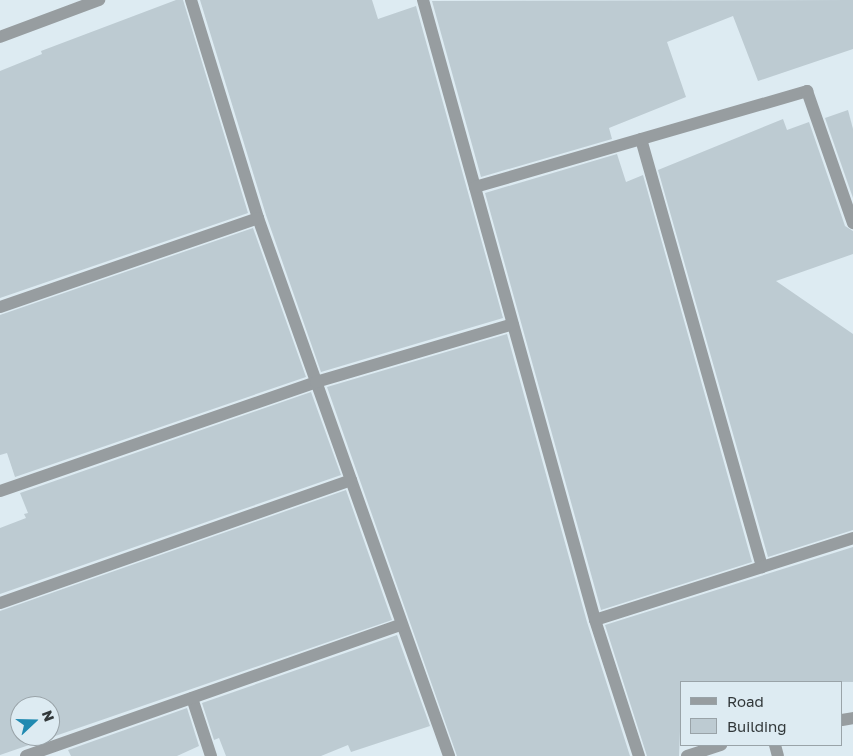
<!DOCTYPE html>
<html>
<head>
<meta charset="utf-8">
<style>
	body { margin:0 }
	#map { position:relative; width:853px; height:756px; overflow:hidden; background:#ddebf2; font-family:"Golos Text",sans-serif }
	div>[style] { position:absolute }
	[style*='--x'] { left:calc(var(--x)*1px); top:calc(var(--y)*1px); width:calc(var(--w)*1px); rotate:calc(var(--a)*1deg) }
	.building>* { inset:0; background:#bdcbd2 }
	.street>* { height:12px; margin:-6px; padding:0 6px; transform-origin:6px; border-radius:6px; background:#979da0 }
	span { translate:-50% -50%; white-space:nowrap; text-align:center; line-height:1.15; -webkit-text-stroke:4px #ddebf2; paint-order:stroke }
	.legend { position:absolute; left:680px; top:681px; width:162px; height:65px; box-sizing:border-box; background:#ddebf2; border:1px solid #99a3a8; margin:0; padding:6px 9px; list-style:none; font-size:15px; color:#32383a }
	.legend li { display:flex; align-items:center; gap:10px; height:25px }
	.legend b { width:25px; border:1px solid #99a3a8 }
	.north { position:absolute; left:10px; top:696px; width:50px; height:50px; box-sizing:border-box; background:#ddebf2; border:1px solid #99a3a8; border-radius:50%; rotate:69deg; font-size:14px; font-weight:700; line-height:20px; text-align:center; color:#32383a }
	.north::after { content:''; display:block; margin:auto; width:18px; height:22px; background:#208ab1; clip-path:polygon(50% 0,100% 100%,50% 72%,0 100%) }
</style>
</head>
<body>
<div id="map">
	<div class="building">
		<i style="clip-path:polygon(176px 0,183px 0,248px 213px,0 298px,0 71px,42px 54px,41px 51px)"></i>
		<i style="clip-path:polygon(200px 0,372px 0,378px 19px,416px 6px,503px 318px,321px 372px,266px 215px)"></i>
		<i style="clip-path:polygon(853px 0,853px 49px,758px 81px,733px 16px,667px 42px,686px 97px,609px 128px,612px 139px,481px 177px,432px 1px)"></i>
		<i style="clip-path:polygon(848px 110px,853px 129px,853px 198px,825px 118px)"></i>
		<i style="clip-path:polygon(783px 119px,787px 130px,809px 122px,845px 226px,853px 231px,853px 254px,776px 281px,853px 334px,853px 530px,768px 557px,658px 170px)"></i>
		<i style="clip-path:polygon(617px 154px,626px 182px,643px 175px,752px 562px,601px 610px,485px 193px)"></i>
		<i style="clip-path:polygon(253px 228px,306px 377px,15px 477px,7px 453px,0 455px,0 315px)"></i>
		<i style="clip-path:polygon(507px 334px,587px 622px,630px 756px,457px 756px,327px 387px)"></i>
		<i style="clip-path:polygon(311px 392px,341px 475px,0 594px,0 528px,26px 518px,24px 514px,28px 513px,20px 493px)"></i>
		<i style="clip-path:polygon(evenodd,346px 490px,392px 620px,0 755px,0 611px,346px 490px,20px 706px,50px 706px,50px 736px,20px 736px,20px 706px)"></i>
		<i style="clip-path:polygon(853px 547px,853px 682px,682px 682px,679px 756px,647px 756px,605px 625px)"></i>
		<i style="clip-path:polygon(397px 635px,430px 726px,351px 752px,348px 745px,321px 756px,226px 756px,219px 738px,214px 740px,202px 703px)"></i>
		<i style="clip-path:polygon(187px 708px,199px 746px,177px 756px,71px 756px,68px 750px)"></i>
	</div>
	<div class="street">
		<i style="--x:191;--y:0;--w:228;--a:72.9"></i>
		<i style="--x:258;--y:218;--w:571;--a:70.45"></i>
		<i style="--x:423;--y:0;--w:643;--a:74.49"></i>
		<i style="--x:595;--y:620;--w:143;--a:72.1"></i>
		<i style="--x:0;--y:37;--w:106;--a:-20.5"></i>
		<i style="--x:641;--y:139;--w:445;--a:74.2"></i>
		<i style="--x:475;--y:187;--w:346;--a:-16.1"></i>
		<i style="--x:807;--y:91;--w:140;--a:70.8"></i>
		<i style="--x:0;--y:307;--w:273;--a:-19"></i>
		<i style="--x:0;--y:491;--w:334;--a:-19"></i>
		<i style="--x:316;--y:382;--w:205;--a:-16.4"></i>
		<i style="--x:0;--y:603;--w:372;--a:-19.3"></i>
		<i style="--x:595;--y:620;--w:271;--a:-17.6"></i>
		<i style="--x:192;--y:698;--w:61;--a:71.9"></i>
		<i style="--x:842;--y:720;--w:11;--a:-10"></i>
		<i style="--x:775;--y:745;--w:11;--a:75"></i>
		<i style="--x:26;--y:756;--w:397;--a:-19.3"></i>
		<i style="--x:687;--y:756;--w:36;--a:-18"></i>
	</div>
	<ul class="legend">
	<li><b style="height:6px;background:#979da0"></b>Road</li>
	<li><b style="height:14px;background:#bdcbd2"></b>Building</li>
	</ul>
	<div class="north">N</div>
</div>
</body>
</html>
